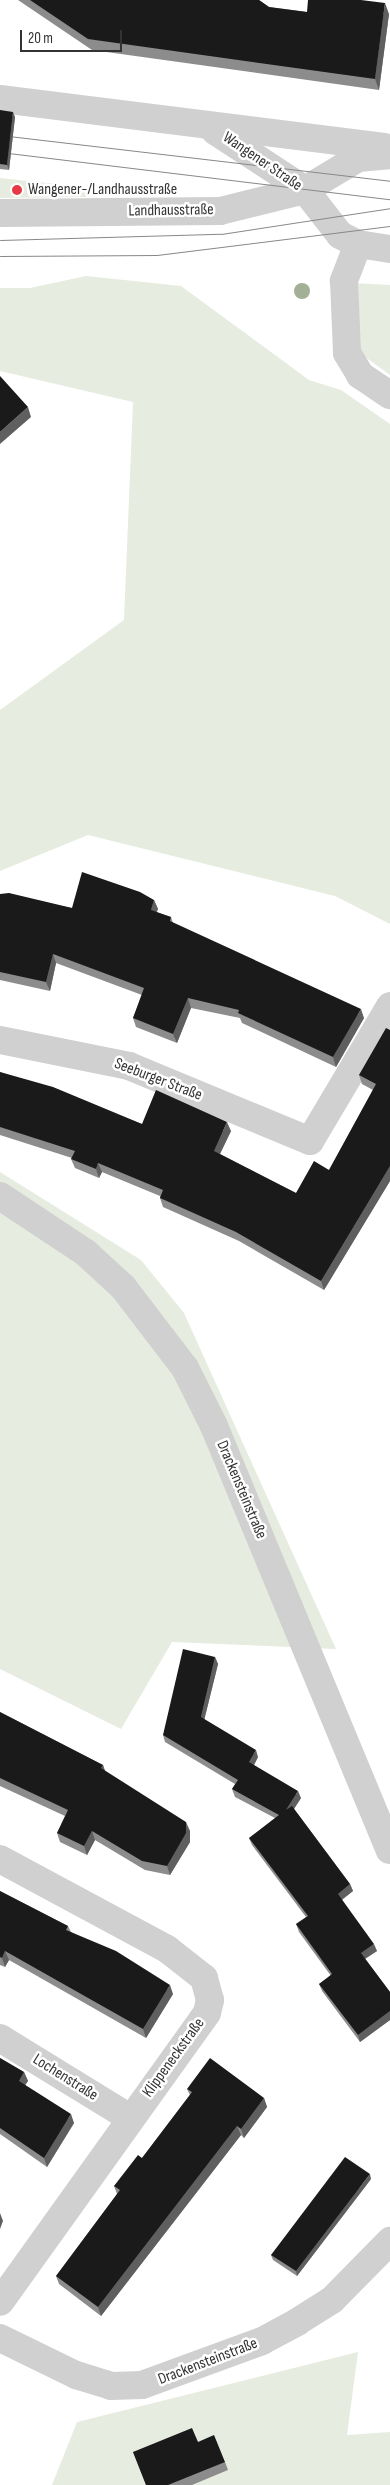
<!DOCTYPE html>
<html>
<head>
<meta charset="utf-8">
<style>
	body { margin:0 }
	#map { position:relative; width:390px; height:2485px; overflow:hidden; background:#fff; font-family:"Sofia Sans Condensed",sans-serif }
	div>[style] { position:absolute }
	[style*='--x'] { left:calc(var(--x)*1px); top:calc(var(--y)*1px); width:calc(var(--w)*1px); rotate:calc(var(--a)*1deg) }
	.green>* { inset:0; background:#e6ecdf }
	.minor>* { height:28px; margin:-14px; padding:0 14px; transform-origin:14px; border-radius:14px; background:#d0d0d0 }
	.tram>* { height:1px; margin:-0.5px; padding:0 0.5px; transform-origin:0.5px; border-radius:0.5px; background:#888 }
	.trees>* { width:16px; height:16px; margin:-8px; border-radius:50%; background:#a2b095 }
	.wall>* { inset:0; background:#8c8c8c }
	.shaded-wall>* { inset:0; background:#5f5f5f }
	.building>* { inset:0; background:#1a1a1a }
	.dots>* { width:14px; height:14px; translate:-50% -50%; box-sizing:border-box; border:2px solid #fff; border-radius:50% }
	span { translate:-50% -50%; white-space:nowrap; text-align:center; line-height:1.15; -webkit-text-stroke:5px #fff; paint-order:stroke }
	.street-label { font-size:16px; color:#333 }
	.poi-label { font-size:16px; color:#333 }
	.left { translate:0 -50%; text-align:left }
	.scale { position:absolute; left:20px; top:30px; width:102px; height:22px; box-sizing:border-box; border:2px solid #333; border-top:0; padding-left:6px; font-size:15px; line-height:18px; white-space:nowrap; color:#333; -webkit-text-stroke:4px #fff; paint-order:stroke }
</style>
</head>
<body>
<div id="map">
	<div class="green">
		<i style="clip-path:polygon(0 178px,85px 187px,86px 197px,0 198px)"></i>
		<i style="clip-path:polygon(86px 276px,181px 286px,309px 380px,341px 390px,390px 424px,390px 924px,335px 896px,88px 835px,0 871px,0 710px,124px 620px,133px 402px,0 371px,0 288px,30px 288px)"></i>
		<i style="clip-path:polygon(352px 283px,390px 285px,390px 375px,361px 354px)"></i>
		<i style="clip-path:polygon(0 1172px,141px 1260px,184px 1313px,336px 1649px,172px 1642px,121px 1729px,0 1669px)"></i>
		<i style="clip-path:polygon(358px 2352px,347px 2435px,390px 2432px,390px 2485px,52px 2485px,77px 2422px)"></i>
	</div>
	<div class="minor">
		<i style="--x:0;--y:99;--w:387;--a:7.1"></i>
		<i style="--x:215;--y:131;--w:108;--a:33.2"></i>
		<i style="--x:305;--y:190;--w:57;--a:52.1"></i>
		<i style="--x:340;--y:235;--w:20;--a:27"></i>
		<i style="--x:358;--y:244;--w:32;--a:9"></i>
		<i style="--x:0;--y:213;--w:220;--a:-0.5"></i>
		<i style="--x:220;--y:211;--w:88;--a:-13.9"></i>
		<i style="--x:305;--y:190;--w:62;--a:-31.1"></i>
		<i style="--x:358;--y:158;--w:32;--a:-5"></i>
		<i style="--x:358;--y:244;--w:40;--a:111"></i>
		<i style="--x:344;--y:281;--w:72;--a:87.6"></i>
		<i style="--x:347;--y:353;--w:26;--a:59"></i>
		<i style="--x:360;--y:375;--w:36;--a:34"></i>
		<i style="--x:0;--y:1040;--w:132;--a:11.4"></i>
		<i style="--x:129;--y:1066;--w:196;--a:22.5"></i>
		<i style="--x:310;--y:1141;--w:157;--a:-59.3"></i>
		<i style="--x:0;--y:1196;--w:103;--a:33.5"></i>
		<i style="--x:86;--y:1253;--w:50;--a:42.6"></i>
		<i style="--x:123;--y:1287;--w:102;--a:52.6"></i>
		<i style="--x:185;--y:1368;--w:65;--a:63.4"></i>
		<i style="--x:214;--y:1426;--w:459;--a:67.5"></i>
		<i style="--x:0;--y:1859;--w:190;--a:28.3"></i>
		<i style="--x:167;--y:1949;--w:47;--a:38.1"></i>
		<i style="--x:204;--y:1978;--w:23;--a:75"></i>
		<i style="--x:210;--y:2000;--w:13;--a:103"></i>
		<i style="--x:207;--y:2013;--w:355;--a:125.6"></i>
		<i style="--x:0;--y:2038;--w:153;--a:31.6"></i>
		<i style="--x:0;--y:2338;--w:85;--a:26"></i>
		<i style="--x:76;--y:2375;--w:37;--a:17"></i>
		<i style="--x:111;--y:2386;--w:31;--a:-2"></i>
		<i style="--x:142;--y:2385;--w:128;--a:-20.1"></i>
		<i style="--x:262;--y:2341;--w:40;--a:-28"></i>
		<i style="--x:297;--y:2322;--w:41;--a:-32.2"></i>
		<i style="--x:332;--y:2300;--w:83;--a:-45.5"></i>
	</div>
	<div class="tram">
		<i style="--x:0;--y:135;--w:393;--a:6.7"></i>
		<i style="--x:0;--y:152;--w:393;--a:6.9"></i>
		<i style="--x:0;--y:240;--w:221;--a:-1.6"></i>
		<i style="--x:221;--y:234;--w:171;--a:-8.7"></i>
		<i style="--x:0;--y:256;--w:157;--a:-0.4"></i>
		<i style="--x:157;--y:255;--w:235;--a:-7.1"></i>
	</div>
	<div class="trees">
		<i style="left:302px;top:291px"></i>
	</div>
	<div class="wall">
		<i style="clip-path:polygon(18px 0,259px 0,269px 7px,307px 12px,389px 14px,379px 90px,92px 50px)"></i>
		<i style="clip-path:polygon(0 110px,15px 117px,9px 170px,0 169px)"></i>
		<i style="clip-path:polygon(0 894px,72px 908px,154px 900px,158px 909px,156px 912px,171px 917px,173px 923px,364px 1018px,336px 1067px,242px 1023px,240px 1018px,191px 1008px,177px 1043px,136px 1027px,133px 1018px,142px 995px,56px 963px,50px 991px,0 980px)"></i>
		<i style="clip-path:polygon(390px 1030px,390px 1181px,324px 1290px,239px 1241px,163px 1207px,160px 1198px,160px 1196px,102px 1172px,99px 1178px,75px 1168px,71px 1159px,72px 1158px,0 1135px,0 1072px,142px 1124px,231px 1131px,220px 1154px,296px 1193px,329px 1170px,373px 1090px,362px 1084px,359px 1075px)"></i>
		<i style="clip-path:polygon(215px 1657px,218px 1664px,204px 1720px,258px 1757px,254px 1765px,301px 1798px,294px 1809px,350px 1884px,353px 1891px,342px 1900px,377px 1951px,365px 1959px,390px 1992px,390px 2020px,360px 2042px,322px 1991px,319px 1984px,331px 1976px,299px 1932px,296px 1924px,306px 1917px,252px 1845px,249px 1838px,275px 1818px,235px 1797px,232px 1789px,235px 1784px,165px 1742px,163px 1735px)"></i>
		<i style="clip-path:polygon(0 1712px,103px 1765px,105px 1771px,190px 1831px,190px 1842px,170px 1875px,145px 1870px,95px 1840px,87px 1855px,60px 1842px,57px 1833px,65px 1816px,0 1786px)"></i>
		<i style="clip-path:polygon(0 1891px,68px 1926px,71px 1932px,173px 1994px,146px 2038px,9px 1960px,5px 1967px,0 1965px)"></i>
		<i style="clip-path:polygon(0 2058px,24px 2072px,28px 2081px,25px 2085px,74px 2123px,47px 2167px,0 2134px)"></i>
		<i style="clip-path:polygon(187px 2089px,264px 2098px,267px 2107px,244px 2138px,241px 2135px,101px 2316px,59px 2284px,56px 2276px,117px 2194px,114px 2186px,142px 2158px,190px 2095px)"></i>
		<i style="clip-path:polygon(371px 2179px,297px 2276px,273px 2260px,271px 2255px)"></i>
		<i style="clip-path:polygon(198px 2442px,225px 2462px,228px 2470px,192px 2485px,146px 2485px,133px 2452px)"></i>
	</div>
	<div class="shaded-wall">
		<i style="clip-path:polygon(385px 3px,389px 14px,379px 90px,375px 79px)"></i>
		<i style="clip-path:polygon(13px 112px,15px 117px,9px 170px,7px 165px)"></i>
		<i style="clip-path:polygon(28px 407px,31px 417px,0 444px,0 432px)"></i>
		<i style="clip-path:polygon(154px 900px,158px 909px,154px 920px,151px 910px)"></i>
		<i style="clip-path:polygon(53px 954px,56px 963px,50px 991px,46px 982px)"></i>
		<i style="clip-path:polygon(188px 998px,191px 1008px,177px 1043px,173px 1034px)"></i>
		<i style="clip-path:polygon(361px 1009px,364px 1018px,336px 1067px,333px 1057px)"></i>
		<i style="clip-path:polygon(227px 1122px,231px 1131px,217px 1160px,214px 1151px)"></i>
		<i style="clip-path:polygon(98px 1163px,102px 1172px,99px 1178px,96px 1169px)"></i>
		<i style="clip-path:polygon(390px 1166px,390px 1181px,324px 1290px,321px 1281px)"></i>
		<i style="clip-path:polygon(215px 1657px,218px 1664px,203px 1725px,201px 1717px)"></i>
		<i style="clip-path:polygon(256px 1750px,258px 1757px,252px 1769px,249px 1762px)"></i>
		<i style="clip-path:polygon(103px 1765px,106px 1774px,101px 1768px)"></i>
		<i style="clip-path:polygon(298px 1791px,301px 1798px,288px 1818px,286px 1810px)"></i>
		<i style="clip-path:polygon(186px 1822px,190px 1831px,190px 1842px,170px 1875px,167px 1866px)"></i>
		<i style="clip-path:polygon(92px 1831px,95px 1840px,87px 1855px,84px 1846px)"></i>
		<i style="clip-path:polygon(350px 1884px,353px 1891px,340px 1901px,338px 1894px)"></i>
		<i style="clip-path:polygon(374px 1944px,377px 1951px,363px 1960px,361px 1953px)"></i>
		<i style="clip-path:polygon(5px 1951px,9px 1960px,5px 1967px,2px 1958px)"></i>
		<i style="clip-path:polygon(170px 1985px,173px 1994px,146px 2038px,143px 2029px)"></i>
		<i style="clip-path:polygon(390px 2011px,390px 2020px,360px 2042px,358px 2035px)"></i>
		<i style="clip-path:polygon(24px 2072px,28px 2081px,22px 2090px,19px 2081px)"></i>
		<i style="clip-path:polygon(264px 2098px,267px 2107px,244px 2138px,241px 2129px)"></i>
		<i style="clip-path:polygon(71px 2114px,74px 2123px,47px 2167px,44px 2158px)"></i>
		<i style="clip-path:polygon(237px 2126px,241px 2135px,101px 2316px,98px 2307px)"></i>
		<i style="clip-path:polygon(370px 2174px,371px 2179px,297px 2276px,296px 2271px)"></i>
		<i style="clip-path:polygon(0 2213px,3px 2221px,0 2229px)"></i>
	</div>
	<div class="building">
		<i style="clip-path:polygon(30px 0,259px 0,269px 7px,307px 12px,308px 0,361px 0,385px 3px,375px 79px,88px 39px)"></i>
		<i style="clip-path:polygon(0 110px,13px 112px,7px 165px,0 164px)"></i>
		<i style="clip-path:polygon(0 376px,28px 407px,0 432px)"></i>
		<i style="clip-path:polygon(82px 872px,140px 892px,154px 900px,151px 910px,171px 917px,170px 921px,361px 1009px,333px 1057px,238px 1013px,239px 1010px,188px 998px,173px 1034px,133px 1018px,144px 988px,53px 954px,46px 982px,0 972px,0 894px,9px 893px,72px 908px)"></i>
		<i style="clip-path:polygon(386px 1028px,390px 1030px,390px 1166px,321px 1281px,236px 1232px,160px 1198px,163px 1190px,98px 1163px,96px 1169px,71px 1159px,75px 1151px,0 1127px,0 1072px,53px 1087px,142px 1124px,156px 1090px,227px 1122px,214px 1151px,296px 1193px,314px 1161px,329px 1170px,376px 1084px,359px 1075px)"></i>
		<i style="clip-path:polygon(183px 1649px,215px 1657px,201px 1717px,256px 1750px,249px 1762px,298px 1791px,286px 1810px,292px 1806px,350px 1884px,338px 1894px,374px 1944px,361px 1953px,390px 1992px,390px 2011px,358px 2035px,319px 1984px,332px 1974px,296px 1924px,308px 1916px,249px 1838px,279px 1815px,232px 1789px,238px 1780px,163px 1735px)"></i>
		<i style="clip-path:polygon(0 1712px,103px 1765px,101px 1768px,186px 1822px,186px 1833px,167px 1866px,142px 1861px,92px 1831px,84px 1846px,57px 1833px,68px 1810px,0 1778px)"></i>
		<i style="clip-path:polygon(0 1891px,68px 1926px,66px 1930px,116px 1951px,170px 1985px,143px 2029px,5px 1951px,2px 1958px,0 1957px)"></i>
		<i style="clip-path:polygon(0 2058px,24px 2072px,19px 2081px,71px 2114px,44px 2158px,0 2128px)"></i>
		<i style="clip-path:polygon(210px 2058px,264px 2098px,241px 2129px,237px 2126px,98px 2307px,56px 2276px,120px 2190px,114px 2186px,138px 2155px,142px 2158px,192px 2092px,187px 2089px)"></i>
		<i style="clip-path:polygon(345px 2157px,370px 2174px,296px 2271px,271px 2255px)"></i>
		<i style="clip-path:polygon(192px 2428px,198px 2442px,214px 2435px,225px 2462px,168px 2485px,146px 2485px,133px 2452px)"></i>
	</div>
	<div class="dots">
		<i style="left:17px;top:190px;background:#e63946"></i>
	</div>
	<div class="street-label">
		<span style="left:262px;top:162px;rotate:34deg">Wangener Straße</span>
		<span style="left:171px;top:211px;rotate:-1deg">Landhausstraße</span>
		<span style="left:158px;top:1080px;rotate:21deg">Seeburger Straße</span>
		<span style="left:241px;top:1490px;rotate:67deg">Drackensteinstraße</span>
		<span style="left:174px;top:2058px;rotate:-54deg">Klippeneckstraße</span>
		<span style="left:65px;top:2078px;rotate:32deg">Lochenstraße</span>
		<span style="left:208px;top:2362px;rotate:-21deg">Drackensteinstraße</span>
	</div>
	<div class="poi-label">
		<span class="left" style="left:28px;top:190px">Wangener-/Landhausstraße</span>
	</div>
	<div class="scale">20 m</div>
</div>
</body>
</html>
